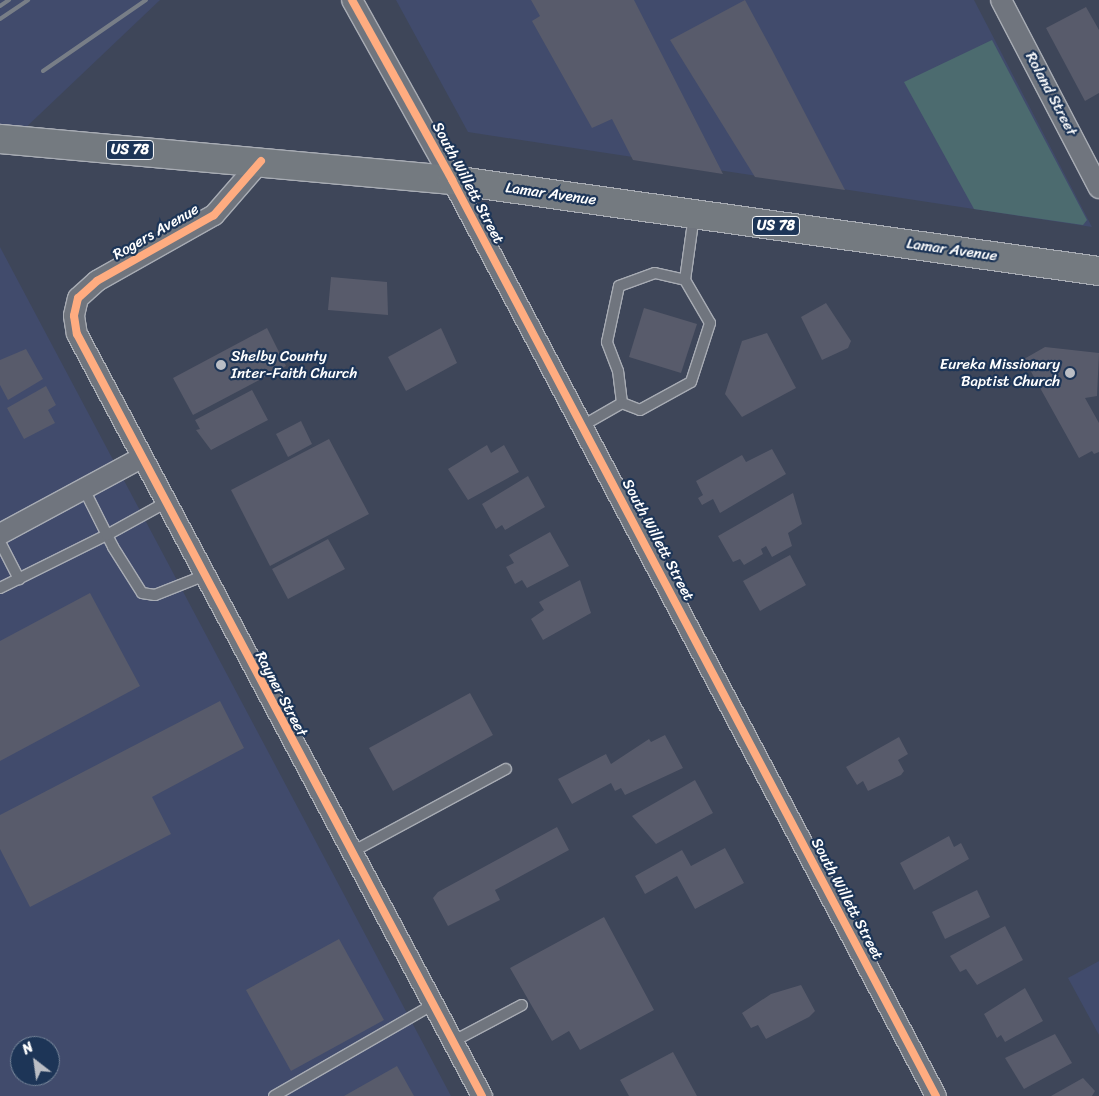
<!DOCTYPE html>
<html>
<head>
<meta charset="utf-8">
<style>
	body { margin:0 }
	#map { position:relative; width:1099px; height:1096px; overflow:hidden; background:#3e4659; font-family:Sriracha,sans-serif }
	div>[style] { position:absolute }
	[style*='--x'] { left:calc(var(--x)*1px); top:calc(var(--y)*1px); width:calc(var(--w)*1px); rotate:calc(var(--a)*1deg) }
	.built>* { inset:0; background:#414b6c }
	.green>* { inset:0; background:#4c6b6f }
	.building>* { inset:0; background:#585b6b }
	.roads { filter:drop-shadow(1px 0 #a8acb4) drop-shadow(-1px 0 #a8acb4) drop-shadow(0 1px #a8acb4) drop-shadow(0 -1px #a8acb4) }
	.service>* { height:10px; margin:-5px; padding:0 5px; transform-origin:5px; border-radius:5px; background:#70757e }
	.minor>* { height:20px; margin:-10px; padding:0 10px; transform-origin:10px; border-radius:10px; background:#70757e }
	.primary>* { height:28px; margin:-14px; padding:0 14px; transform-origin:14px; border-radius:14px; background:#747a80 }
	.rail>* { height:4px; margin:-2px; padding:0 2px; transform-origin:2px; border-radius:2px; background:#787e87 }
	.cycleway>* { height:8px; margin:-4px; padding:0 4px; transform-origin:4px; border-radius:4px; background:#ffac80 }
	.dots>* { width:14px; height:14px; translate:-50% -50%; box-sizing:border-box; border:2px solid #1d3557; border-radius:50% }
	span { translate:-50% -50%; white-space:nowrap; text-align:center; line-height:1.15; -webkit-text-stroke:4.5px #1d3557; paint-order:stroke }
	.shield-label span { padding:1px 4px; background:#1d3557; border:1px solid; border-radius:4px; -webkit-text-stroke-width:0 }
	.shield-label { font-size:14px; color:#fff; font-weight:700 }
	.street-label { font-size:15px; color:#fff }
	.poi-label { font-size:15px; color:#fff }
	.left { translate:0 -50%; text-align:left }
	.right { translate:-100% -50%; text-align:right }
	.north { position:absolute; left:10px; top:1036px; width:50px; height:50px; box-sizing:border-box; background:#1d3557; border:1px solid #77869a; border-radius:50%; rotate:330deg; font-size:14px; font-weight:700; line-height:20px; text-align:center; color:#fff }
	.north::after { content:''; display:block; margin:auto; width:18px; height:22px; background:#bbbec5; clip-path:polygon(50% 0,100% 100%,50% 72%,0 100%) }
</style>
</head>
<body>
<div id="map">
	<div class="built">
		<i style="clip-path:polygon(0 0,160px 0,0 152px)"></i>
		<i style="clip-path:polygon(396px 0,974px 0,1092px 227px,468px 132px)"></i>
		<i style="clip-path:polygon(evenodd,0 247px,451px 1096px,0 1096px,0 247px,20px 1046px,50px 1046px,50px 1076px,20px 1076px,20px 1046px)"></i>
		<i style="clip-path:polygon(1099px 961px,1099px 1035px,1068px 978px)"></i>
	</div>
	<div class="green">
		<i style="clip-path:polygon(992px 40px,1087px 220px,1083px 225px,974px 209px,904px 82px)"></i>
	</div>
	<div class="building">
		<i style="clip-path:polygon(531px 0,634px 0,723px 174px,633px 160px,612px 119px,592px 128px,532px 21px,540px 16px)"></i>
		<i style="clip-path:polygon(745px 0,772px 50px,845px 190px,755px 177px,670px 40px)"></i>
		<i style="clip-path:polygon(1086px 7px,1099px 30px,1099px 93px,1085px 101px,1046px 28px)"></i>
		<i style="clip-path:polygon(331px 277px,387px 282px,388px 315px,328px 310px)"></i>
		<i style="clip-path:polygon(826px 303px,851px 341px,848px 348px,822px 360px,801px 317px)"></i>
		<i style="clip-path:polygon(644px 308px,697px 324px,681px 373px,629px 357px)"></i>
		<i style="clip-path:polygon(267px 328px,286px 366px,193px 415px,173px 378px)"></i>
		<i style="clip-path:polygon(441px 328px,457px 363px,406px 391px,388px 357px)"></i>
		<i style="clip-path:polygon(767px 333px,796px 388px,742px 417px,725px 394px,742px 341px)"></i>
		<i style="clip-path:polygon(1045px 347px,1099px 353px,1097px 396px,1085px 398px,1099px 423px,1099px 452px,1094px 454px,1092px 451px,1079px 458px,1024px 359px)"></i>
		<i style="clip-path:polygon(26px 349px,43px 379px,8px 400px,0 385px,0 360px)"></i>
		<i style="clip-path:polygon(46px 386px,56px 405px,48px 410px,55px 423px,24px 439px,7px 408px)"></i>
		<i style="clip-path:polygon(252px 390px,268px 420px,211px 450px,196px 430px,200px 429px,195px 420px)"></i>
		<i style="clip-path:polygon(301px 421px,312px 444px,288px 457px,276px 434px)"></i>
		<i style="clip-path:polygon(329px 439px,369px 514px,270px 566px,231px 490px)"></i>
		<i style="clip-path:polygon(487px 445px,491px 453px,504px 445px,519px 472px,468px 500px,448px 469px)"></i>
		<i style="clip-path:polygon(772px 449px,786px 474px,720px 513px,713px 499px,702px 505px,698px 498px,703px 495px,696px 481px,742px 455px,746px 462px)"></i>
		<i style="clip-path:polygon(528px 476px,545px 507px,505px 530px,502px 525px,496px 529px,482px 504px)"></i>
		<i style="clip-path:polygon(793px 493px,802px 524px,788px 533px,792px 546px,772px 557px,766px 546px,761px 549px,763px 554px,744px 565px,740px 559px,733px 562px,718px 536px)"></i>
		<i style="clip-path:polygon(550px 532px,569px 566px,527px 588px,522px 580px,515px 584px,506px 567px,514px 563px,509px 555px)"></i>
		<i style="clip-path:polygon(328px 539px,345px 569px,288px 599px,272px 569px)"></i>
		<i style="clip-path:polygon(790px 555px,806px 585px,760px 611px,743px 581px)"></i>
		<i style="clip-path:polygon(580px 580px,591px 613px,543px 640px,531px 619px,544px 610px,539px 602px)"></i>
		<i style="clip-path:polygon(90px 593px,140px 686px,0 761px,0 641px)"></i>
		<i style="clip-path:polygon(470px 693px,493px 735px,393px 791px,369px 748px)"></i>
		<i style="clip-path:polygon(220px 701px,244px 748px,152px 797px,171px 834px,30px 907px,0 849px,0 815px)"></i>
		<i style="clip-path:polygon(665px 735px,683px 768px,625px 795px,621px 788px,615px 791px,611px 783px,572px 804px,558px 779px,606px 754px,611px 764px,649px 739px,651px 742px)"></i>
		<i style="clip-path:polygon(899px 737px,908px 754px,898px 760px,904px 771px,901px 775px,868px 791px,863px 781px,857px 785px,846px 767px)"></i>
		<i style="clip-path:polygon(695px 780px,713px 813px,656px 844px,632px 816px)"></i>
		<i style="clip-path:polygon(557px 827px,569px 850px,495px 890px,500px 900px,448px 926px,433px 898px,438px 892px)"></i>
		<i style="clip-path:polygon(949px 836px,954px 847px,961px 843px,969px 859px,914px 890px,900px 863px)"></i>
		<i style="clip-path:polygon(725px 848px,744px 883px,695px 909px,677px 876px,645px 894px,635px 876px,682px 850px,691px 866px)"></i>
		<i style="clip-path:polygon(977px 890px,990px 917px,945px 939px,932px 912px)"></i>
		<i style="clip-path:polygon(604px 917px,654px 1010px,580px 1050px,569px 1031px,552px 1041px,510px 968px)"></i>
		<i style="clip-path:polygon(1005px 926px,1023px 960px,977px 985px,966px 969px,960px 972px,950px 956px)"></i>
		<i style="clip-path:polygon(339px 939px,384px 1020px,291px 1071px,246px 990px)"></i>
		<i style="clip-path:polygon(801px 985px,815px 1011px,809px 1017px,766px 1039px,758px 1025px,751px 1028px,742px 1013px,771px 994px)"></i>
		<i style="clip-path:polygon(1025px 988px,1043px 1021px,1005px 1042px,1001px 1035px,997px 1038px,984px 1014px)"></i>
		<i style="clip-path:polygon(1055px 1034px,1072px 1063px,1024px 1089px,1005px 1058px)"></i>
		<i style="clip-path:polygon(673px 1052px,697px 1096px,629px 1096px,620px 1080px)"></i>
		<i style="clip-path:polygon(397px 1066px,414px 1096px,344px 1096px)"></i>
		<i style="clip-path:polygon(1083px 1078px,1095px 1091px,1092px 1096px,1051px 1096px)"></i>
	</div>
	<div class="roads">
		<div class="service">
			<i style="--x:622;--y:403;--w:32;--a:-97"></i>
			<i style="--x:618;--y:371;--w:31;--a:-111"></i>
			<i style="--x:607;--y:342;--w:57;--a:-77.9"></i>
			<i style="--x:619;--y:286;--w:38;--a:-20"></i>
			<i style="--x:655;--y:273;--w:31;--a:13"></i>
			<i style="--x:582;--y:426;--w:46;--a:-29.9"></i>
			<i style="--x:622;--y:403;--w:19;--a:21"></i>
			<i style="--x:640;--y:410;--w:58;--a:-28.8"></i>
			<i style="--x:691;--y:382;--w:62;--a:-72.1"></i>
			<i style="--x:710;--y:323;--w:50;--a:-120.2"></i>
			<i style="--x:685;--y:280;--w:66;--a:-82.1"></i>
			<i style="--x:165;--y:503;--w:66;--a:151.1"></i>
			<i style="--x:107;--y:535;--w:13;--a:63"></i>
			<i style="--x:113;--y:547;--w:54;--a:57.8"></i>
			<i style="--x:142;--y:593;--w:13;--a:9"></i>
			<i style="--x:155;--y:595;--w:52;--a:-21.6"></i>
			<i style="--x:0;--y:542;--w:42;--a:62.8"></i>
			<i style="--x:0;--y:588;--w:119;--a:-26.4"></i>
			<i style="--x:107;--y:535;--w:51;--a:-116.6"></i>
			<i style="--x:350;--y:853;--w:177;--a:-28.3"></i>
			<i style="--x:452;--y:1042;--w:79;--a:-27.9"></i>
			<i style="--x:274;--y:1096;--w:182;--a:-29.9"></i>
		</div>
		<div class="minor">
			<i style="--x:352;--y:0;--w:206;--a:60.9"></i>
			<i style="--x:452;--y:180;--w:1036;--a:62.15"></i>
			<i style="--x:1001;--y:0;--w:212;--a:62.5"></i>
			<i style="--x:261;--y:161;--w:72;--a:131"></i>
			<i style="--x:214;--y:215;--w:134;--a:150.6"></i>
			<i style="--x:97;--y:281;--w:25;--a:138"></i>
			<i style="--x:78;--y:298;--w:18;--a:103"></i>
			<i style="--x:74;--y:316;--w:18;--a:81"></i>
			<i style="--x:77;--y:334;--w:863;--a:62.01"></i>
			<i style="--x:0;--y:534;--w:160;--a:-28.3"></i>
		</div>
		<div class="primary">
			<i style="--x:0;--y:139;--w:454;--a:5.2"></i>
			<i style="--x:452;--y:180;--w:653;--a:8.01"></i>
		</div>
	</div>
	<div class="rail">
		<i style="--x:0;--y:6;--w:11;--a:-34"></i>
		<i style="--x:0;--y:19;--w:34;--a:-34"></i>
		<i style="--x:43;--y:71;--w:125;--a:-34.6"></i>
	</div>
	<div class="cycleway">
		<i style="--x:352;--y:0;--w:206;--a:60.9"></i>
		<i style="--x:452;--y:180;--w:1036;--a:62.15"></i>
		<i style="--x:261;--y:161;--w:72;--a:131"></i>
		<i style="--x:214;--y:215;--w:134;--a:150.6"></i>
		<i style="--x:97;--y:281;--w:25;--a:138"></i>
		<i style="--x:78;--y:298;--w:18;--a:103"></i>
		<i style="--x:74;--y:316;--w:18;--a:81"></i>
		<i style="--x:77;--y:334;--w:863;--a:62.01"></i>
	</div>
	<div class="dots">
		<i style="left:221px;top:365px;background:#bbbec5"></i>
		<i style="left:1070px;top:373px;background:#bbbec5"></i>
	</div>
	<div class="shield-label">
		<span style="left:130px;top:150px">US 78</span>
		<span style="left:776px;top:226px">US 78</span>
	</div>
	<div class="street-label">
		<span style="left:1051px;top:94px;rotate:62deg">Roland Street</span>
		<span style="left:468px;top:183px;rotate:62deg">South Willett Street</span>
		<span style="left:551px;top:194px;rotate:8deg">Lamar Avenue</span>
		<span style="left:156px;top:232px;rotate:-30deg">Rogers Avenue</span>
		<span style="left:952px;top:250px;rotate:8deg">Lamar Avenue</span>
		<span style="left:658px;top:540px;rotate:62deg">South Willett Street</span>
		<span style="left:281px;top:694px;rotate:62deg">Rayner Street</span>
		<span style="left:847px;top:899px;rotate:62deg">South Willett Street</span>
	</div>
	<div class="poi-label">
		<span class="left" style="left:231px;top:365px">Shelby County<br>Inter-Faith Church</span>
		<span class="right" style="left:1060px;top:373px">Eureka Missionary<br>Baptist Church</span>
	</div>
	<div class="north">N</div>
</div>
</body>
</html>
